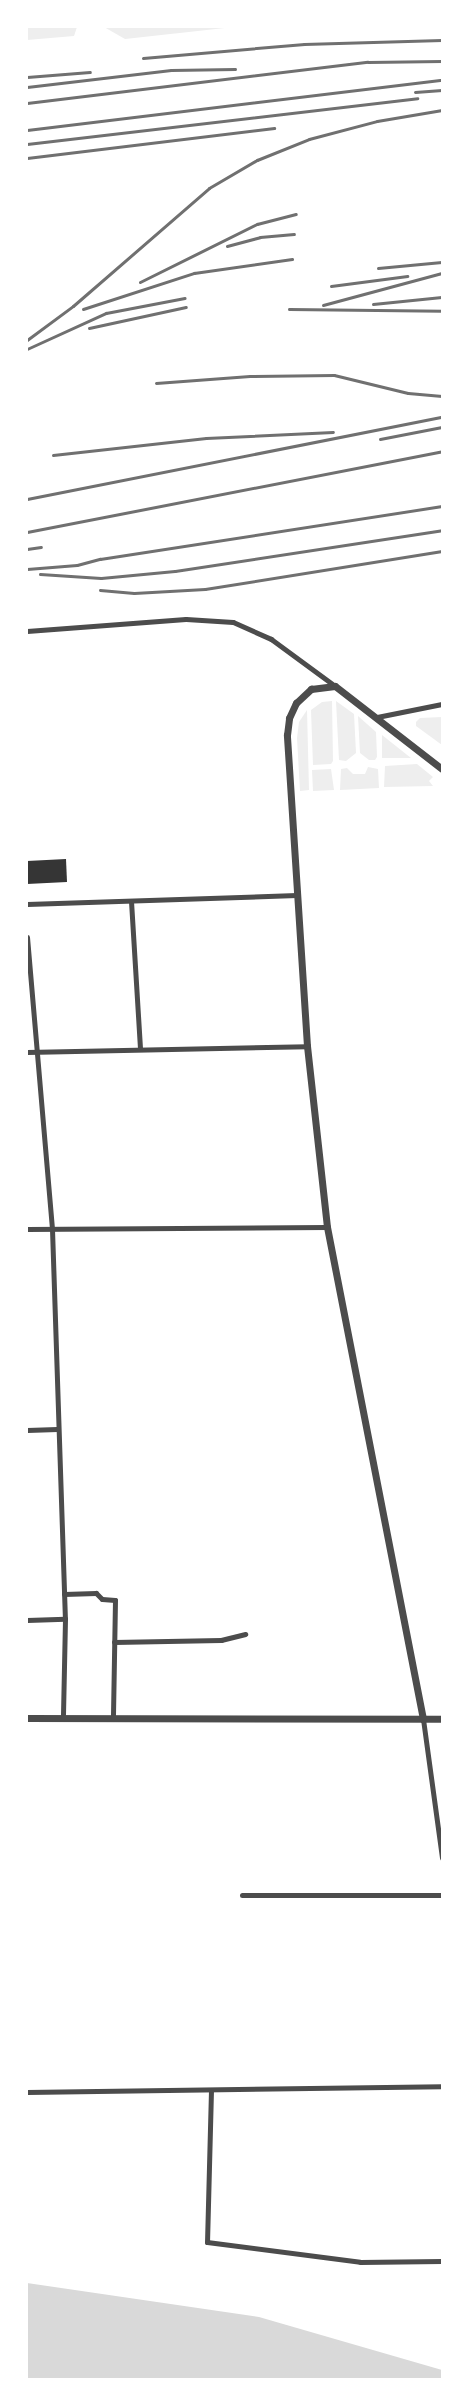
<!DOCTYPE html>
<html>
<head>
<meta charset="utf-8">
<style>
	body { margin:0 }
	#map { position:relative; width:469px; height:2406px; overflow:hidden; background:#fff; font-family:Mulish,sans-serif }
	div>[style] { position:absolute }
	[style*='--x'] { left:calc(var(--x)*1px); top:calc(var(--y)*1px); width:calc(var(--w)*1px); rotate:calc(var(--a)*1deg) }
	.green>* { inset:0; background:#eee }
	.water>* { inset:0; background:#d9d9d9 }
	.building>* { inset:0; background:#353535 }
	.minor>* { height:5px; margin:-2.5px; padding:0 2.5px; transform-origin:2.5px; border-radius:2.5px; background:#4c4c4c }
	.tertiary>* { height:7px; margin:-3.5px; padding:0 3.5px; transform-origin:3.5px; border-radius:3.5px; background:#4c4c4c }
	.rail>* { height:3px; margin:-1.5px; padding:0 1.5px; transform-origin:1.5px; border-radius:1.5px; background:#707070 }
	span { translate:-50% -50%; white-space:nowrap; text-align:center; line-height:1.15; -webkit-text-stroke:6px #fff; paint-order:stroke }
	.frame { position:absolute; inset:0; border:28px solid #fff; pointer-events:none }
</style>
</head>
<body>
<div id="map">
	<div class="green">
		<i style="clip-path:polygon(27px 27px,77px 27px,74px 36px,27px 40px)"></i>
		<i style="clip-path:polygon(104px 27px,234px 27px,125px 39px)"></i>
		<i style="clip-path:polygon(332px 701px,333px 761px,331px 764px,313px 765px,311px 710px,322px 702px)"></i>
		<i style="clip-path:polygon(336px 701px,354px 714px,356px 753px,346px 761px,339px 760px)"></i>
		<i style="clip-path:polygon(307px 710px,309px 790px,300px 791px,297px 738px,299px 722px)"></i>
		<i style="clip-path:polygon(358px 716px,376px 732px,377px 757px,375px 760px,369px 760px,360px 753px)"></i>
		<i style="clip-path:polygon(442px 717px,442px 745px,416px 726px,416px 722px,420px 718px)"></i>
		<i style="clip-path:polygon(382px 735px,411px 758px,382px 758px)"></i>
		<i style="clip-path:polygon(417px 764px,433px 777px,429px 781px,433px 786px,384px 787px,385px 766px)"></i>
		<i style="clip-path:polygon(368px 767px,378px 769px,379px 788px,340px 790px,341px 769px,347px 768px,353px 774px,365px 774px)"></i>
		<i style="clip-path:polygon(331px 769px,334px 790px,313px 791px,312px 770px)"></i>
	</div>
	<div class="water">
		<i style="clip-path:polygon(27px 2283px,259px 2317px,442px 2370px,442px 2379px,27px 2379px)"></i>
	</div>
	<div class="building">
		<i style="clip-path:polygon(66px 859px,67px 882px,27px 884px,27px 861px)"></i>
	</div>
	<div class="minor">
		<i style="--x:27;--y:631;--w:159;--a:-4.3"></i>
		<i style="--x:186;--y:619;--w:47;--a:3.7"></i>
		<i style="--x:233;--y:622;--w:42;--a:24.1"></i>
		<i style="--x:271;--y:639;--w:79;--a:36.3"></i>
		<i style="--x:377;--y:717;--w:66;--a:-11.3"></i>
		<i style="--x:131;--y:901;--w:148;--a:86.5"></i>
		<i style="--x:27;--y:904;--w:270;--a:-1.9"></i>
		<i style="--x:27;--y:937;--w:293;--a:85.1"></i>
		<i style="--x:52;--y:1229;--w:390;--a:88.1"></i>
		<i style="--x:65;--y:1619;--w:99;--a:91.2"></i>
		<i style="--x:27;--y:1052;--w:280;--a:-1.2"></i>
		<i style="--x:27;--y:1229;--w:300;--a:-0.4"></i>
		<i style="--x:27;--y:1430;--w:30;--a:-2"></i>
		<i style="--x:64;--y:1594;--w:32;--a:-2"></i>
		<i style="--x:96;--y:1593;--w:8;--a:45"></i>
		<i style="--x:102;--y:1599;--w:13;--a:4"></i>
		<i style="--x:115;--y:1600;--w:118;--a:91"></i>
		<i style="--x:27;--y:1620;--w:38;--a:-2"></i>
		<i style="--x:114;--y:1642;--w:107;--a:-1.1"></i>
		<i style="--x:221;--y:1640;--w:25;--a:-14"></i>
		<i style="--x:423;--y:1719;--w:140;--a:82.2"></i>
		<i style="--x:242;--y:1895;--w:200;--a:0"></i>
		<i style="--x:211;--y:2090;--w:152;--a:91.5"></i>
		<i style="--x:207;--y:2242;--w:154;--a:7.4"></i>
		<i style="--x:360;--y:2262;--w:82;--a:-0.7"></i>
		<i style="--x:27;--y:2092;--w:415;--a:-0.8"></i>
	</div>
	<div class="tertiary">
		<i style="--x:27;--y:1718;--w:415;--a:0.1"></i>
		<i style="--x:423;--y:1719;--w:501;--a:-101.04"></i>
		<i style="--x:327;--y:1227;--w:182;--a:-96.3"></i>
		<i style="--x:307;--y:1046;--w:312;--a:-93.7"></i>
		<i style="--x:287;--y:735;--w:17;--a:-83"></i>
		<i style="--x:289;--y:718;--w:17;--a:-65"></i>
		<i style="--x:296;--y:703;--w:21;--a:-43"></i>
		<i style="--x:311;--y:689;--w:24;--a:-7"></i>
		<i style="--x:335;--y:686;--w:135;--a:37.8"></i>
	</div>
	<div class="rail">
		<i style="--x:143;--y:58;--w:162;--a:-5"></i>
		<i style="--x:304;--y:44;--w:138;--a:-1.7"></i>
		<i style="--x:27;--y:77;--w:63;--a:-4.5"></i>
		<i style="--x:27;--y:87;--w:145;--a:-6.7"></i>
		<i style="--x:171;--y:70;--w:64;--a:-0.9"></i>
		<i style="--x:415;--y:92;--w:27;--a:-4"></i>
		<i style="--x:27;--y:103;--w:343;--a:-6.9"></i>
		<i style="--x:368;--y:62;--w:74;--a:-0.8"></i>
		<i style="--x:27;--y:130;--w:418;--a:-6.9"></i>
		<i style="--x:27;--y:144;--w:393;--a:-6.7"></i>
		<i style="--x:27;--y:158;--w:249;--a:-6.9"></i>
		<i style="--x:227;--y:246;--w:34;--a:-15"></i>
		<i style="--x:260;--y:237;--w:34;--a:-5"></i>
		<i style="--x:378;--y:268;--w:64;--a:-5.4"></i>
		<i style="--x:140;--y:282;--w:131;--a:-26.4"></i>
		<i style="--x:257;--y:224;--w:40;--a:-14.4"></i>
		<i style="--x:331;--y:286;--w:77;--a:-7.5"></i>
		<i style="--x:373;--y:304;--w:69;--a:-5.8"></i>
		<i style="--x:323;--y:305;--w:123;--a:-15.1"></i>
		<i style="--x:83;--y:309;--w:117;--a:-18"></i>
		<i style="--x:194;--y:273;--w:99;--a:-8.1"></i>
		<i style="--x:289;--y:309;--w:153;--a:0.7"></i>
		<i style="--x:89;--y:328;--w:99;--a:-12.2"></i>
		<i style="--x:27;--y:340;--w:57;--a:-36.5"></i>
		<i style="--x:73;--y:306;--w:180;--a:-40.9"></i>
		<i style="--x:209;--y:188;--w:56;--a:-30.3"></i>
		<i style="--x:257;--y:160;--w:56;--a:-22"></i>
		<i style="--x:309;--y:139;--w:70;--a:-14.8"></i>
		<i style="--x:377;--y:121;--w:66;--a:-9.6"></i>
		<i style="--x:27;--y:349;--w:87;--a:-24.5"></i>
		<i style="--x:106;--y:313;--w:80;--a:-10.8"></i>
		<i style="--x:156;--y:383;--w:94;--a:-4.3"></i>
		<i style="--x:250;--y:376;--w:84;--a:-0.7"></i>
		<i style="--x:334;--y:375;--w:76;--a:13.7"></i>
		<i style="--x:408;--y:393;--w:34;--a:5"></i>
		<i style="--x:380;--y:439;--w:63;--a:-11"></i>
		<i style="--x:53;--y:455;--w:154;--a:-6.3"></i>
		<i style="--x:206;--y:438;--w:127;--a:-2.7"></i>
		<i style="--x:27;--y:499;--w:423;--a:-11.2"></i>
		<i style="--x:27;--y:532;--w:423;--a:-11"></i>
		<i style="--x:27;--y:549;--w:14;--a:-8"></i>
		<i style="--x:27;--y:569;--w:50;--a:-4.6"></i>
		<i style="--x:77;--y:565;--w:24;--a:-15"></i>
		<i style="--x:100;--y:559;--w:346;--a:-8.8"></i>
		<i style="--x:40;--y:574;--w:61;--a:3.8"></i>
		<i style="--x:101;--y:578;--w:74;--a:-5.4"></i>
		<i style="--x:175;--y:571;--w:270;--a:-8.7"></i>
		<i style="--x:100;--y:590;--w:34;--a:5"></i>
		<i style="--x:134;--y:593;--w:71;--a:-3.2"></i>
		<i style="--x:205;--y:589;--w:240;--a:-9.1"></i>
	</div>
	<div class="frame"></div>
</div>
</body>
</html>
